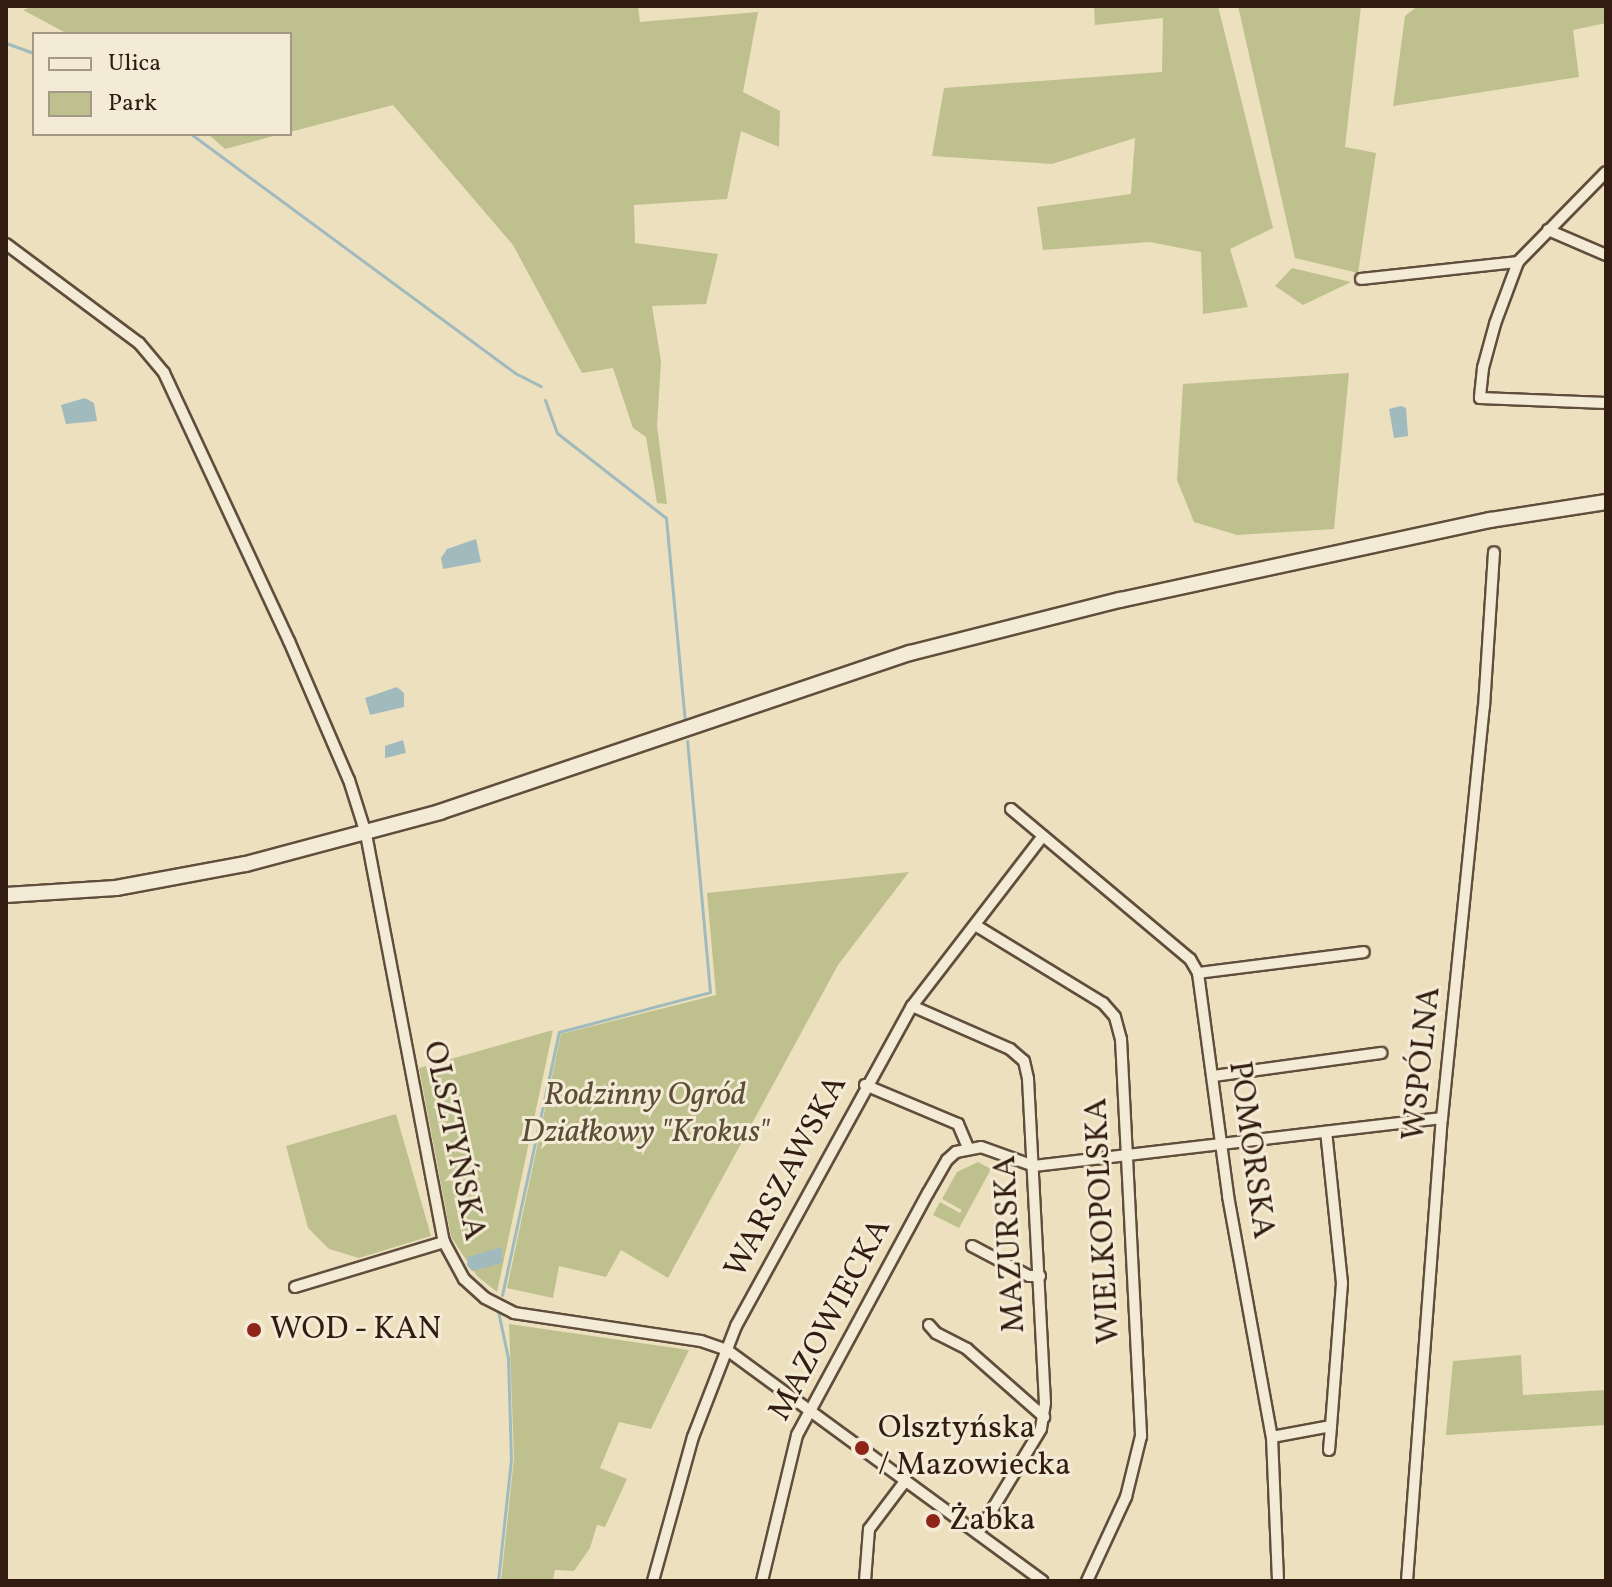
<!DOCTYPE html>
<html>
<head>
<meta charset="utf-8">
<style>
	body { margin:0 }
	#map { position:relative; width:1612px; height:1587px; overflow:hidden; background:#ede0be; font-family:Vollkorn,serif }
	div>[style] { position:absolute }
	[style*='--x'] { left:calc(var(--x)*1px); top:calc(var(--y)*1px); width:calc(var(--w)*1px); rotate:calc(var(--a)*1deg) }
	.green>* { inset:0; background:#bec18e }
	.water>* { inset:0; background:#a0babd }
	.stream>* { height:3px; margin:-1.5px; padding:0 1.5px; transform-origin:1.5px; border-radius:1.5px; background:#a0babd }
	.roads { filter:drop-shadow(2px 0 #614d3c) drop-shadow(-2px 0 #614d3c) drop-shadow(0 2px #614d3c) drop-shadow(0 -2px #614d3c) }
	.street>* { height:10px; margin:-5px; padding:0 5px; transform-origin:5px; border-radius:5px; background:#f3ebd5 }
	.secondary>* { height:14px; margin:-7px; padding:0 7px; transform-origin:7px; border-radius:7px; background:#f3ebd5 }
	.dots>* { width:22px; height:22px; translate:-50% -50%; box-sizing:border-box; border:4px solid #f3ebd5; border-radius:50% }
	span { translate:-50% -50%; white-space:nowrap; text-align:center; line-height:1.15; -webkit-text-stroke:6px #f3ebd5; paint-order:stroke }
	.street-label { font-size:32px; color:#321c11 }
	.park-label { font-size:32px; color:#5c4e36; font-style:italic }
	.poi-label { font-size:32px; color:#321c11 }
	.left { translate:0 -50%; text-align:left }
	.frame { position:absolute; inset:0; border:8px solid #321c11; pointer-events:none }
	.legend { position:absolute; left:32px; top:32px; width:260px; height:104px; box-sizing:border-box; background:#f3ebd5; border:2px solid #a69887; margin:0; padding:10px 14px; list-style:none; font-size:24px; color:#321c11 }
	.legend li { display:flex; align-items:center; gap:16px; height:40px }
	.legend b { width:40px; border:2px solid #a69887 }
</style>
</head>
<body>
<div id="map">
	<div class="green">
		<i style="clip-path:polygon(35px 6px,638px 6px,640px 22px,758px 12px,743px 92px,780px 111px,779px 147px,741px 131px,727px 199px,634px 205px,635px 243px,718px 254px,706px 304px,652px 306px,661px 361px,657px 426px,667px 504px,657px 503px,646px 437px,633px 428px,613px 368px,582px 373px,513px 245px,393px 105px,290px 132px,290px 34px,68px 34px,23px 10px)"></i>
		<i style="clip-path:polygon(1094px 6px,1218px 6px,1273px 228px,1230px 249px,1248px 307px,1203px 314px,1201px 252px,1150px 242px,1043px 250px,1037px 207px,1131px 194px,1135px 138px,1052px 164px,932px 156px,944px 88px,1162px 72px,1163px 18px,1095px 25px)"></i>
		<i style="clip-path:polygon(1238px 6px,1361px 6px,1345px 147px,1376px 153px,1358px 273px,1295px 258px)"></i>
		<i style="clip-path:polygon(1418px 6px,1606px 6px,1606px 23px,1573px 30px,1579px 77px,1393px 106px,1405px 16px)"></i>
		<i style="clip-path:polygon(208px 134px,281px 134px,225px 149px)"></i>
		<i style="clip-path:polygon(1292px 268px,1351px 282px,1303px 305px,1275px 286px)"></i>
		<i style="clip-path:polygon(1349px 373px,1334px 529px,1237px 535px,1194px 522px,1177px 480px,1183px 384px)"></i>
		<i style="clip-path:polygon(909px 872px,838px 965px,668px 1278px,621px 1250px,606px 1277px,559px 1266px,553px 1298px,507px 1288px,561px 1034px,716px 995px,707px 893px)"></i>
		<i style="clip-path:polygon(553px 1030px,497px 1292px,477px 1276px,451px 1237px,419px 1068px)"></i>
		<i style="clip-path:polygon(396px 1114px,431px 1236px,359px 1258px,329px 1249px,308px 1228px,286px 1146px)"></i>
		<i style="clip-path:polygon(978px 1162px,991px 1169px,959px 1228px,933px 1215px,940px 1202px,960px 1213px,962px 1210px,942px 1199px,957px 1172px)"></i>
		<i style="clip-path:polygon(509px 1324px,689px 1350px,651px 1429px,619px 1422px,600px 1468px,627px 1479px,605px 1527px,597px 1525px,590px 1548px,574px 1571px,555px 1570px,553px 1581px,501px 1581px,514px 1458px)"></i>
		<i style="clip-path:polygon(1521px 1355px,1523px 1395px,1606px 1390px,1606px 1425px,1446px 1435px,1453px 1361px)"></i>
	</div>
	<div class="water">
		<i style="clip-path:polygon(85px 398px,94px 403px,97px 421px,66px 424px,61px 405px)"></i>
		<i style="clip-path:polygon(1401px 406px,1406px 408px,1408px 436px,1394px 438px,1389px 409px)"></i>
		<i style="clip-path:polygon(476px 539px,481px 562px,443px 569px,441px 558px,447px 549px)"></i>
		<i style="clip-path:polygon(397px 687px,404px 693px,404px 707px,370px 715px,365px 698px)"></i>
		<i style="clip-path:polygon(403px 740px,406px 753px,385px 758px,385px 746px)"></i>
		<i style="clip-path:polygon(502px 1247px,502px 1263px,472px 1271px,467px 1265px,468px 1257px)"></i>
	</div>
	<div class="stream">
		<i style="--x:6;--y:43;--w:30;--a:20"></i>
		<i style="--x:191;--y:134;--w:403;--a:36.4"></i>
		<i style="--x:515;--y:373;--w:29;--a:27"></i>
		<i style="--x:545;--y:400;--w:35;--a:70"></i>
		<i style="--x:557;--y:433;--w:138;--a:37.9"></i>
		<i style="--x:666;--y:518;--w:204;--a:84.7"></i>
		<i style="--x:502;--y:1295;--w:269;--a:-77.8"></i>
		<i style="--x:559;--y:1032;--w:156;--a:-14.8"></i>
		<i style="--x:710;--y:992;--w:252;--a:-95.2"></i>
		<i style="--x:498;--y:1311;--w:48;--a:78"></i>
		<i style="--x:508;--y:1358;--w:101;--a:88.3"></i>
		<i style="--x:511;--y:1459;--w:123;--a:96.1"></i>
	</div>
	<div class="roads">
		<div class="street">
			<i style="--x:1606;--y:172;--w:126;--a:134.4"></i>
			<i style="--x:1518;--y:262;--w:66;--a:110.4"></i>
			<i style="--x:1495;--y:324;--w:46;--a:105.3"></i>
			<i style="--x:1483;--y:368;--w:30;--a:96"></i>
			<i style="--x:1480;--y:398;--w:126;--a:2.3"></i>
			<i style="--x:1548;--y:230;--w:63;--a:23.3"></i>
			<i style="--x:6;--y:244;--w:166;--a:36.7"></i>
			<i style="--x:139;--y:343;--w:39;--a:50"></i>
			<i style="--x:164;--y:373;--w:296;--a:65"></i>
			<i style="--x:289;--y:641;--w:151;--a:66.7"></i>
			<i style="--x:349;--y:780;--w:57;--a:72.5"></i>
			<i style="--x:366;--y:834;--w:415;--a:79.2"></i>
			<i style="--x:444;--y:1242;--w:42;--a:61.6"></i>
			<i style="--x:464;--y:1279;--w:28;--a:42"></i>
			<i style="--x:485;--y:1298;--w:33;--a:27"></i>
			<i style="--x:514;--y:1313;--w:189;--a:8.5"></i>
			<i style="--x:701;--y:1341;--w:28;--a:19"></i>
			<i style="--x:727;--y:1350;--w:391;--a:36.2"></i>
			<i style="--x:1361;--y:279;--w:158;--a:-6.2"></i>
			<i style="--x:1011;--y:809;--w:234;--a:40"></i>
			<i style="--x:1190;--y:959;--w:16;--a:60"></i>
			<i style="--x:1198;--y:973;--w:225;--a:82.3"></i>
			<i style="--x:1228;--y:1196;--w:245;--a:79.7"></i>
			<i style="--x:1272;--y:1437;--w:144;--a:87.6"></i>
			<i style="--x:975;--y:925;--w:150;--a:31.4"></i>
			<i style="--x:1103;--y:1003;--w:18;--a:49"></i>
			<i style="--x:1115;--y:1017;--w:23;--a:75"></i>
			<i style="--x:1121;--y:1039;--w:398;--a:87.1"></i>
			<i style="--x:1141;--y:1436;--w:63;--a:103.8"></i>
			<i style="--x:1126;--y:1497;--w:93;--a:114.9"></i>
			<i style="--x:1198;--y:973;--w:167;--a:-7.2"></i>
			<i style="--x:912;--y:1006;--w:107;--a:23.7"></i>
			<i style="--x:1010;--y:1049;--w:18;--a:41"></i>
			<i style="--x:1024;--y:1061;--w:18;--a:77"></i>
			<i style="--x:1028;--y:1079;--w:324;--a:87"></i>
			<i style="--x:1045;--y:1403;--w:26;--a:99"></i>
			<i style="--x:1041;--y:1429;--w:122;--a:121.2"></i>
			<i style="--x:1213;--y:1076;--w:170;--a:-7.8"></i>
			<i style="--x:865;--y:1085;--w:101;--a:22.8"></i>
			<i style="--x:958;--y:1124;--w:26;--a:67"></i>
			<i style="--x:972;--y:1246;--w:64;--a:27.8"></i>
			<i style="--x:1029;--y:1276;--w:11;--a:0"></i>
			<i style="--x:295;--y:1287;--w:156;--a:-16.8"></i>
			<i style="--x:929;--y:1325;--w:11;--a:49"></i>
			<i style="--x:936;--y:1333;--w:35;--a:27"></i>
			<i style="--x:967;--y:1349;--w:103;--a:41.4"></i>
			<i style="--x:1272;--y:1437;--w:60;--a:-10.6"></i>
			<i style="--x:1331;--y:1426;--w:143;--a:-85.6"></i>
			<i style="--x:1342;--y:1283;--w:152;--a:-96"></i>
			<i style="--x:1329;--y:1450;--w:24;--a:-85"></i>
			<i style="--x:653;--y:1581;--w:149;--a:-74.5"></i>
			<i style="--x:693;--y:1437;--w:119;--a:-68.8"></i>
			<i style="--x:736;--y:1326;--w:365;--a:-61.2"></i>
			<i style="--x:912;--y:1006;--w:213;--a:-52.4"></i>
			<i style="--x:762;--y:1581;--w:150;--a:-76.5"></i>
			<i style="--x:797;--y:1435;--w:275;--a:-61.6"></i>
			<i style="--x:928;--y:1193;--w:38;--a:-60"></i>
			<i style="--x:947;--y:1160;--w:12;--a:-42"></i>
			<i style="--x:956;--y:1152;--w:25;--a:-11"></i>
			<i style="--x:981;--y:1147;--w:56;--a:19.7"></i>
			<i style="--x:1034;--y:1166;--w:411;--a:-6.7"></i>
			<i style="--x:865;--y:1581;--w:52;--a:-85.6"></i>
			<i style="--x:869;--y:1529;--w:61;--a:-52.9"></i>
			<i style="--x:1407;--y:1581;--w:464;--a:-85.7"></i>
			<i style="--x:1442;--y:1118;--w:413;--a:-84.2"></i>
			<i style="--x:1484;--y:707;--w:155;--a:-86.3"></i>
		</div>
		<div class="secondary">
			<i style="--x:6;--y:895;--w:110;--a:-3.6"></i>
			<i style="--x:116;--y:888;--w:132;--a:-10.5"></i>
			<i style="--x:246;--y:864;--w:201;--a:-15"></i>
			<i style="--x:440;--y:812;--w:496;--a:-18.7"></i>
			<i style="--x:910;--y:653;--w:217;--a:-14.2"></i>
			<i style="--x:1120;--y:600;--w:379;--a:-12.2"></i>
			<i style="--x:1490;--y:520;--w:117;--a:-8.8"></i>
		</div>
	</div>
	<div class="dots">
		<i style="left:254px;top:1330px;background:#8f2418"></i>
		<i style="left:862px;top:1448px;background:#8f2418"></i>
		<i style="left:933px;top:1521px;background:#8f2418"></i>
	</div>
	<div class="street-label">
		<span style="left:1423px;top:1064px;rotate:-84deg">WSPÓLNA</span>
		<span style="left:453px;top:1141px;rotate:78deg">OLSZTYŃSKA</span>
		<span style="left:1250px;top:1150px;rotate:82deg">POMORSKA</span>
		<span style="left:787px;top:1177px;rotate:-62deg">WARSZAWSKA</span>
		<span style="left:1104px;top:1221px;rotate:-93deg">WIELKOPOLSKA</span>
		<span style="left:1011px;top:1244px;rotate:-93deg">MAZURSKA</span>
		<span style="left:831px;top:1320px;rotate:-62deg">MAZOWIECKA</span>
	</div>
	<div class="park-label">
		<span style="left:645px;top:1115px">Rodzinny Ogród<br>Działkowy "Krokus"</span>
	</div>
	<div class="poi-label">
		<span class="left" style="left:270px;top:1330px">WOD - KAN</span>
		<span class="left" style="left:878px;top:1448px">Olsztyńska<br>/ Mazowiecka</span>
		<span class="left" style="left:949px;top:1521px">Żabka</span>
	</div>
	<div class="frame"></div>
	<ul class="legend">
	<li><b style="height:10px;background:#f3ebd5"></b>Ulica</li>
	<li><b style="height:22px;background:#bec18e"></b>Park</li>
	</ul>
</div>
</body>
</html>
